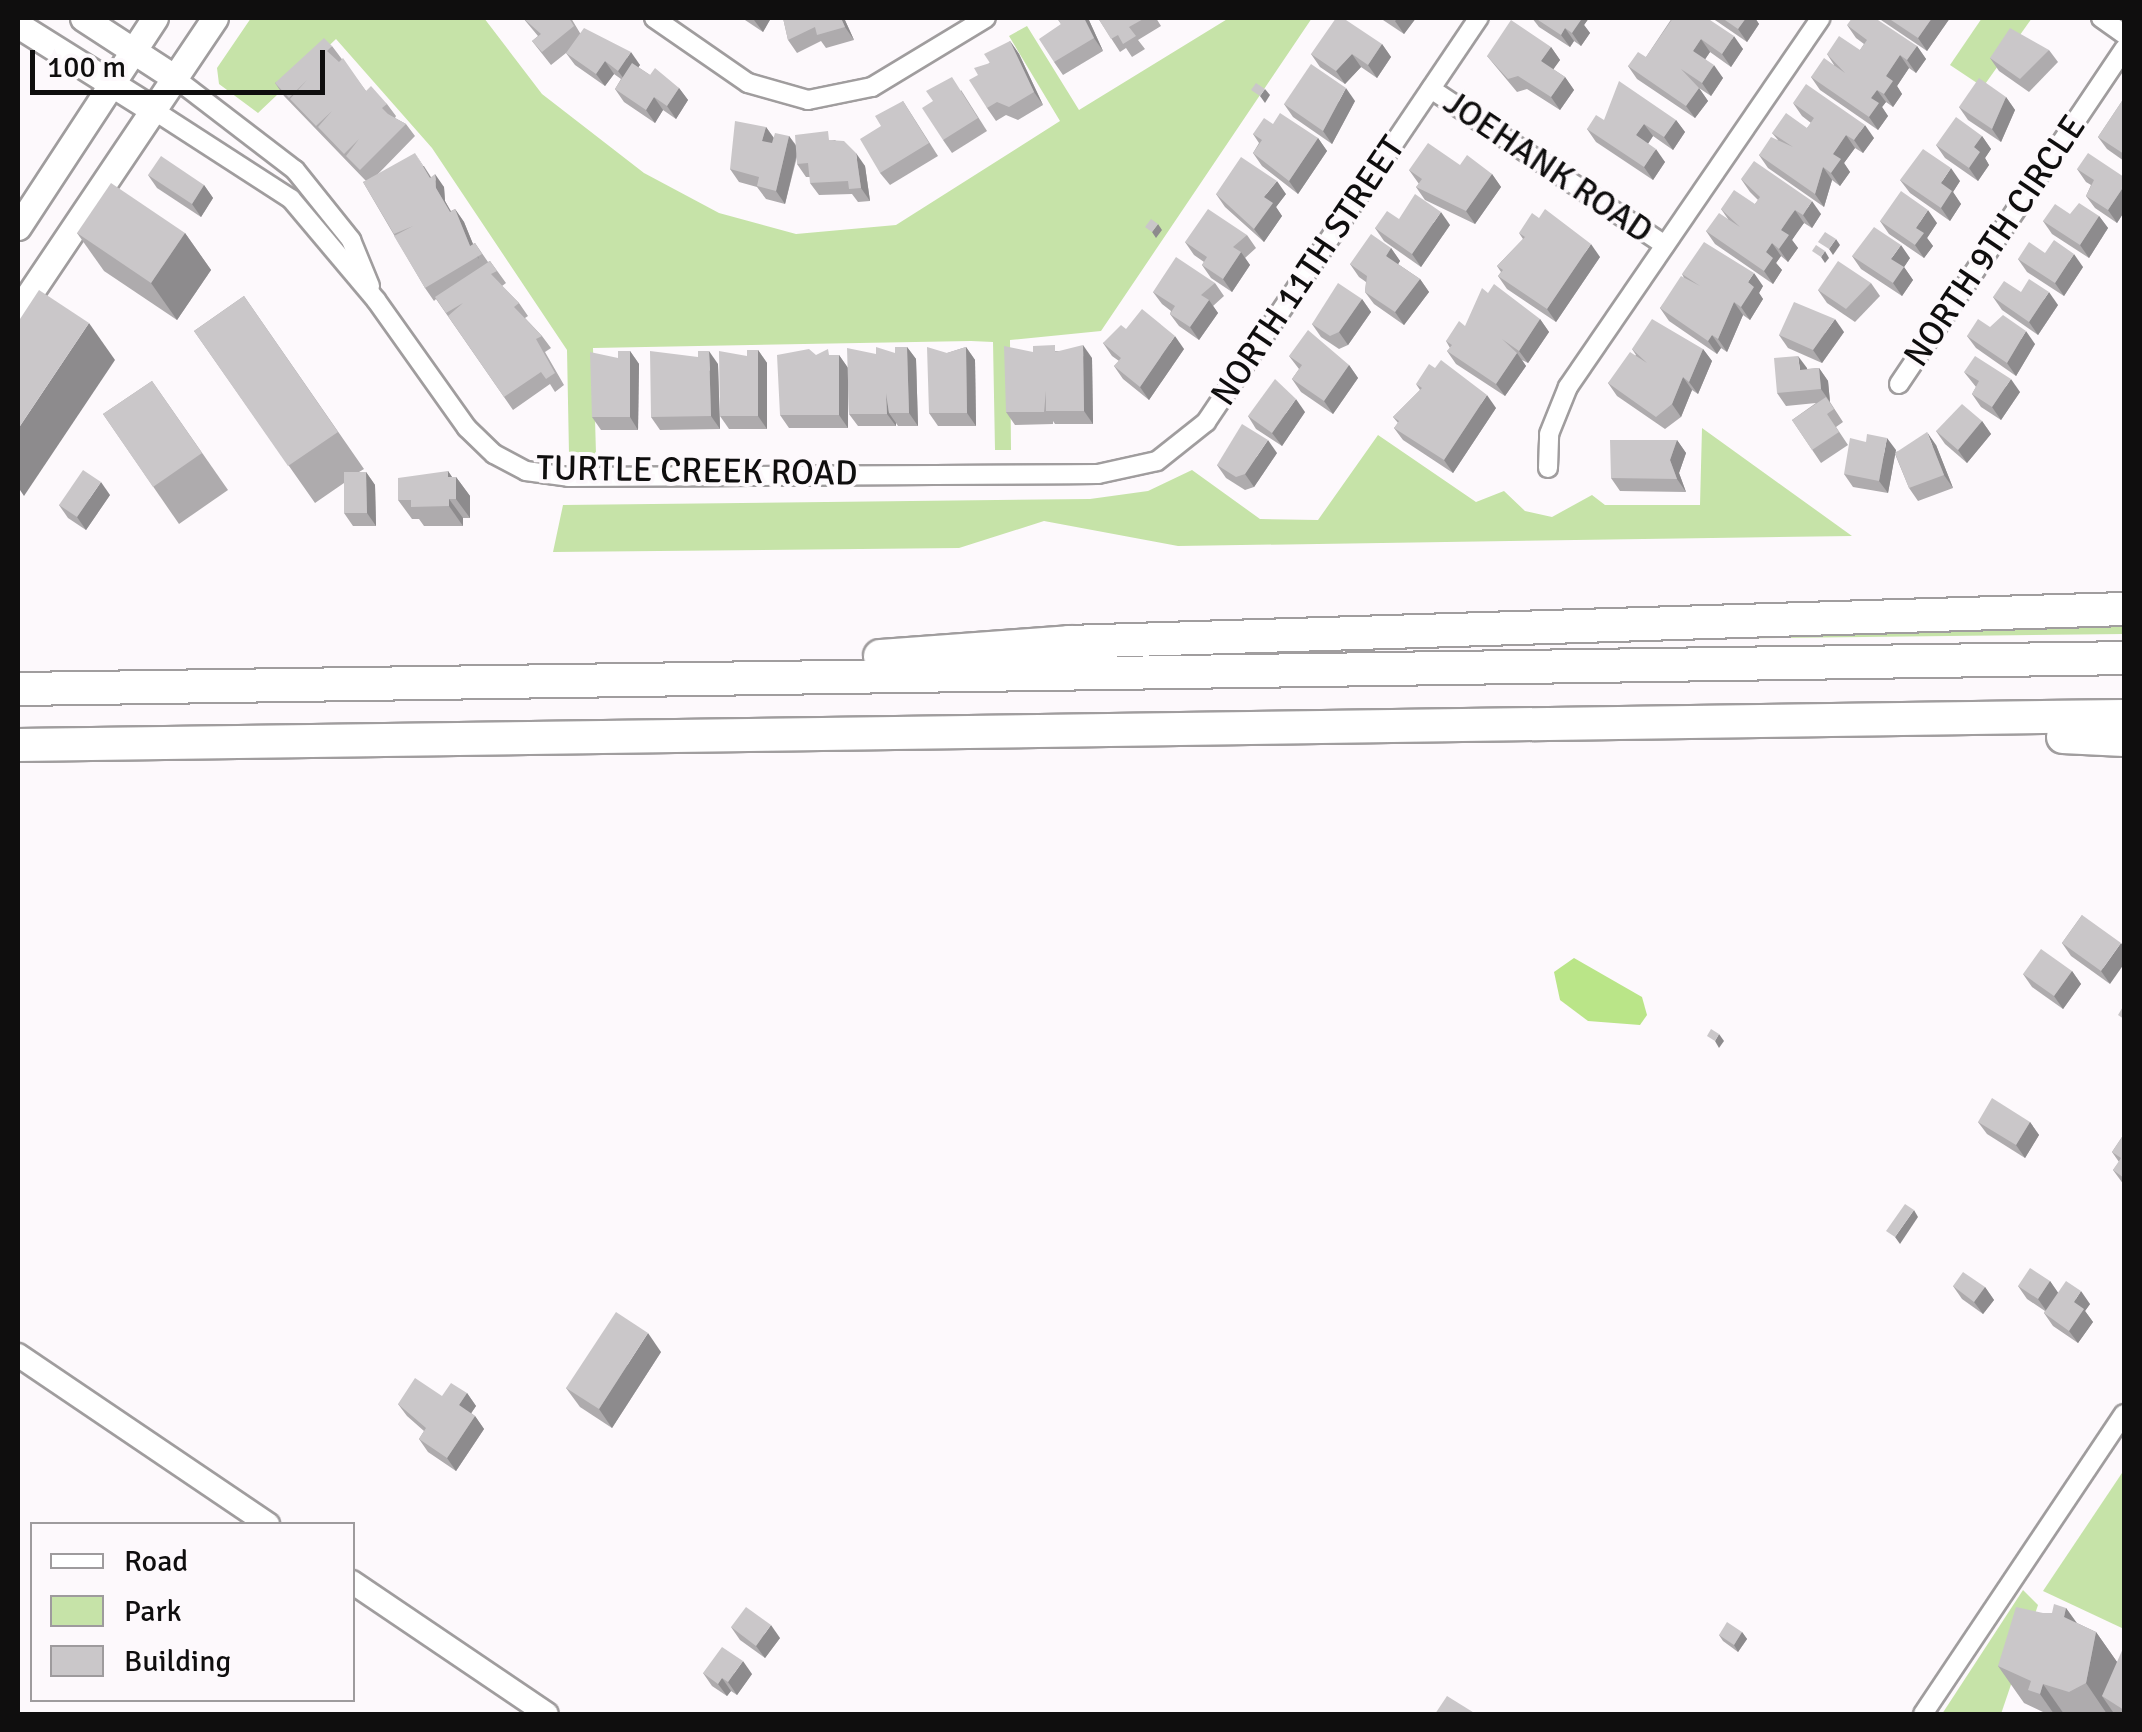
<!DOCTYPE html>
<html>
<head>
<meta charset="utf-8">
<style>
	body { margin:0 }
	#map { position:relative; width:2142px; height:1732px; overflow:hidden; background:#fdf9fc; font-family:Signika,sans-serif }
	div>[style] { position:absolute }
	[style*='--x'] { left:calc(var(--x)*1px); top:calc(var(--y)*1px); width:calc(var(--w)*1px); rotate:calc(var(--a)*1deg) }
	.green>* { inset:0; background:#c6e3a8 }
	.water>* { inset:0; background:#bae588 }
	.roads { filter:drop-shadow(2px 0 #a09d9e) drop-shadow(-2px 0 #a09d9e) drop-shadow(0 2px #a09d9e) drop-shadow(0 -2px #a09d9e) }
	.minor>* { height:18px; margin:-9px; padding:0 9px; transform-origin:9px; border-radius:9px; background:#fff }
	.tertiary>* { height:22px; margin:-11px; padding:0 11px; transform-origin:11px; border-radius:11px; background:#fff }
	.secondary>* { height:25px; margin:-12.5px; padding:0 12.5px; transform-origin:12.5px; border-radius:12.5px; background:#fff }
	.motorway>* { height:32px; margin:-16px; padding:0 16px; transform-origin:16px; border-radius:16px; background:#fff }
	.wall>* { inset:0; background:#aeabad }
	.shaded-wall>* { inset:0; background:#8d8b8d }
	.building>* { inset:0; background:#cac7c9 }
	span { translate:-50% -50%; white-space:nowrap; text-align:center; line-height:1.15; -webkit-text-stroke:8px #fdf9fc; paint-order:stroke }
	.street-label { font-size:35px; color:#0f0e0e }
	.frame { position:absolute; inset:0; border:20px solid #0f0e0e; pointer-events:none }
	.legend { position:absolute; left:30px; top:1522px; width:325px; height:180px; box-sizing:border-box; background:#fdf9fc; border:2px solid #9e9b9d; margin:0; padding:12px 18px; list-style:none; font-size:30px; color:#0f0e0e }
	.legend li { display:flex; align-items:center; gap:20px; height:50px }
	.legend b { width:50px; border:2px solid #9e9b9d }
	.scale { position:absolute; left:30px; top:50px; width:295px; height:45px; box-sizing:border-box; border:5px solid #0f0e0e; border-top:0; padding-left:12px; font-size:30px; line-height:35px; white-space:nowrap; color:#0f0e0e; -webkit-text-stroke:8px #fdf9fc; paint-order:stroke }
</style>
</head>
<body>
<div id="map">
	<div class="green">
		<i style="clip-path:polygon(251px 18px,484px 18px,542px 94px,644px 173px,719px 213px,796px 234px,896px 225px,1060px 121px,1009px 36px,1027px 26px,1079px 110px,1229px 18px,1312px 18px,1101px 331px,1010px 340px,1011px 450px,995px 450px,993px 342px,971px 341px,593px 348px,596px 454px,569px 454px,567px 350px,432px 148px,336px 39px,258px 113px,219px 84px,217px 68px)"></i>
		<i style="clip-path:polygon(1982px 18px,2032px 18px,1983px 87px,1950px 65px)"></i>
		<i style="clip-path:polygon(1702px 428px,1852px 536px,1178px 546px,1044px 521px,959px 548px,553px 552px,563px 505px,1090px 499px,1148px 491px,1192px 470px,1260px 519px,1318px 520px,1378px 435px,1476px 502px,1504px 491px,1525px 511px,1552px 517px,1592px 495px,1605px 505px,1700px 505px)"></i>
		<i style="clip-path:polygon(2124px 621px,2124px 634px,1617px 640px)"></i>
		<i style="clip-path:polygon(2124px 1470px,2124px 1629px,2043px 1591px)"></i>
		<i style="clip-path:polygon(2023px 1590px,2038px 1605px,2001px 1714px,1942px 1714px)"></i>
	</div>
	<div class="water">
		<i style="clip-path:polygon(1574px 958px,1642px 997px,1647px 1015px,1640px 1025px,1588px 1021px,1560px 1000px,1554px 972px)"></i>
	</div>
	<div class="roads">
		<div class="minor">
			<i style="--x:654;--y:18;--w:114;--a:34.7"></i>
			<i style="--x:748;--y:83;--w:62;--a:15.8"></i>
			<i style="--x:808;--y:100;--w:65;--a:-11.5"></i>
			<i style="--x:872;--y:87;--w:133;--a:-31.2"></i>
			<i style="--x:2101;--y:18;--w:28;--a:35"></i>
			<i style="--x:175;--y:78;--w:151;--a:37.5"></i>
			<i style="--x:295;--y:170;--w:90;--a:51.3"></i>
			<i style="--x:351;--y:240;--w:50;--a:67.6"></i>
			<i style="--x:1431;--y:89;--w:281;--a:33.7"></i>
			<i style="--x:155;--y:111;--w:162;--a:32.9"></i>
			<i style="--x:291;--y:199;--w:132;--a:49.9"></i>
			<i style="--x:376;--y:300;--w:157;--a:54.6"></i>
			<i style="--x:467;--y:428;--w:37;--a:44"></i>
			<i style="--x:494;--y:454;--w:36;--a:28"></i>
			<i style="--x:526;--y:471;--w:43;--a:7.9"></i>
			<i style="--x:569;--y:477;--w:529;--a:-0.32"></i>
			<i style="--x:1098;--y:474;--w:60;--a:-12.4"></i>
			<i style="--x:1157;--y:461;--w:63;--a:-38.5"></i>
			<i style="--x:1206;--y:422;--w:488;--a:-56"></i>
			<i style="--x:1899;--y:384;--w:404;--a:-56.1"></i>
			<i style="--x:1548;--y:468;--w:34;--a:-88"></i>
			<i style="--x:1549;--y:434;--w:51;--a:-68"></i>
			<i style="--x:1568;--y:387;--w:447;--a:-55.6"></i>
			<i style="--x:1923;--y:1714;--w:361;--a:-56.2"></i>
		</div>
		<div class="tertiary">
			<i style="--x:18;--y:1355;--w:302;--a:34.1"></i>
			<i style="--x:352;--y:1582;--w:235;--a:34.1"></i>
		</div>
		<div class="secondary">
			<i style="--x:83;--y:18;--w:110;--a:33.1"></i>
			<i style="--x:18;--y:25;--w:162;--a:32.1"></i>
			<i style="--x:18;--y:227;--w:250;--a:-56.8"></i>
			<i style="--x:18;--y:311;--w:353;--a:-56.1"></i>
		</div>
		<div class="motorway">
			<i style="--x:880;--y:656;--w:190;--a:-4.2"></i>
			<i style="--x:1069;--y:642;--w:1056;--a:-1.79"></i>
			<i style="--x:18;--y:689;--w:2106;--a:-0.84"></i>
			<i style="--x:2063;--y:737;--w:61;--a:2.8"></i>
			<i style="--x:18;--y:745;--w:2106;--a:-0.79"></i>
		</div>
	</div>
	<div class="wall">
		<i style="clip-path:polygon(523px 18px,571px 18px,580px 33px,640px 65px,638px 67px,650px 75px,679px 88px,688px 100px,676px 119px,663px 110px,655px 123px,624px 102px,615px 89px,621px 79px,614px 74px,605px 86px,575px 65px,566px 53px,551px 65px,532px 41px,538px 36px)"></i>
		<i style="clip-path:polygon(742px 18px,771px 18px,763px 32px)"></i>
		<i style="clip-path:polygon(783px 18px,844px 18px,854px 40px,826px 48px,821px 41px,797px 53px,788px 40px)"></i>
		<i style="clip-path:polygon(1057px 18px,1088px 18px,1103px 51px,1063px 75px,1054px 62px,1061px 24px)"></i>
		<i style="clip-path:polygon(1098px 18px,1156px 18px,1161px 26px,1138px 40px,1145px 49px,1132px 57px,1126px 48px,1120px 52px)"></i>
		<i style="clip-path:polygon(1380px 18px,1416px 18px,1404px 34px)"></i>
		<i style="clip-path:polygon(1532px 18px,1589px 18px,1584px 25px,1590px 33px,1581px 46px,1574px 41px,1570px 47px,1539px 27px)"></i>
		<i style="clip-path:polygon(1672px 18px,1707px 18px,1743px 49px,1731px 67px,1710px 52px,1705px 59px,1723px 78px,1711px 96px,1699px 88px,1708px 101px,1695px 118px,1637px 79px,1628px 66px,1646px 57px)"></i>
		<i style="clip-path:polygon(1712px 18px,1755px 18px,1759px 24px,1747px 42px)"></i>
		<i style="clip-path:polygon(1878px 18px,1950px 18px,1927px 51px)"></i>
		<i style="clip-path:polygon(1847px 25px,1917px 46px,1926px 59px,1916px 73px,1909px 68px,1897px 86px,1902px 94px,1893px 107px,1886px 102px,1882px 107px,1888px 116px,1878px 130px,1820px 90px,1811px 77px,1834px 65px,1827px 54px,1860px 50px,1864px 44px,1856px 38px)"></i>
		<i style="clip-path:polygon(1010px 41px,1019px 54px,1043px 105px,1018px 120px,1006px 115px,996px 121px,987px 108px,978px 75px)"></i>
		<i style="clip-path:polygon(1382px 44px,1391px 57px,1377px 78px,1361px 67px,1345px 84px,1320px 67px,1311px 54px)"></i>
		<i style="clip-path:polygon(332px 46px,366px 91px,387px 104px,396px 116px,395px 118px,406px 124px,415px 136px,377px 175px,424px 166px,431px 177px,444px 187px,445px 201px,451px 211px,455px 209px,464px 222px,473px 244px,475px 243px,488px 262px,490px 261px,506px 283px,502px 286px,519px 303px,528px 316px,525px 318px,542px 336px,551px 348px,545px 352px,564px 385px,555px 392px,550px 384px,513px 410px,436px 299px,434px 301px,425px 288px,363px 182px,366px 181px,284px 96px,275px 83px)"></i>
		<i style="clip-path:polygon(1551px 47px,1560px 60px,1553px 69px,1565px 77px,1574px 90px,1560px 110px,1527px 89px,1517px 92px,1487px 56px)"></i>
		<i style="clip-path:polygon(2049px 50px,2058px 62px,2029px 92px,1999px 71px,1990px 58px)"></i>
		<i style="clip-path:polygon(961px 90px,987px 131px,952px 153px,943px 140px)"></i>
		<i style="clip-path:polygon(2006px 97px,2015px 110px,2001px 142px,1968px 120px,1959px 107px)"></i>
		<i style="clip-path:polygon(2124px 98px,2124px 161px,2107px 149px,2098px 137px)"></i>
		<i style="clip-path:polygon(903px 101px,938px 156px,890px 185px,880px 173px,881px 126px)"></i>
		<i style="clip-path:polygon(1355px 101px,1332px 144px,1293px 117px,1284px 104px)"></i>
		<i style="clip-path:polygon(1793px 103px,1874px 138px,1863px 153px,1855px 148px,1844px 163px,1850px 172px,1840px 186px,1832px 180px,1824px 207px,1768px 168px,1759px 155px,1778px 140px,1772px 133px,1807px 128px,1811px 123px,1802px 116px)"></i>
		<i style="clip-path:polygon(1604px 120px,1676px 120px,1685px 132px,1673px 150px,1653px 136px,1648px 144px,1665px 162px,1653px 180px,1596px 142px,1587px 129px)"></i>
		<i style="clip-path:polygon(1273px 124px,1318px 138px,1327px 151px,1298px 194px,1262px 166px,1253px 153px,1259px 143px,1253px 134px)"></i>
		<i style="clip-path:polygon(766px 127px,774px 138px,789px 136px,796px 145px,835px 140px,865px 166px,870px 201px,858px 202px,852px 194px,819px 195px,810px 183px,810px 177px,806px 177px,797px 164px,797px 157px,785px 204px,766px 199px,757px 187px,739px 182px,730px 169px)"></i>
		<i style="clip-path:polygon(1982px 136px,1991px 149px,1985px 158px,1989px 165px,1978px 181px,1945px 158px,1936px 145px)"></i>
		<i style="clip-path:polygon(1460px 165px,1492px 174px,1501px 187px,1475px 224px,1425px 200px,1416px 187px,1419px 184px,1409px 170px)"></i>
		<i style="clip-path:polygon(2077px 169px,2124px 177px,2124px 212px,2117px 223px,2095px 208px,2086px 196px,2091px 185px,2086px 182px)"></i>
		<i style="clip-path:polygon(148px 175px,204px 185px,213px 198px,201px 217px,157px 188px)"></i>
		<i style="clip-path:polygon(1741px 179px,1821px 214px,1812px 228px,1804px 223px,1798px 230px,1792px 240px,1798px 248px,1788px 262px,1781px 256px,1776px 263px,1782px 270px,1773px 284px,1715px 244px,1706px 231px,1728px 219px,1721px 209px,1755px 204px,1758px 200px,1750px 192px)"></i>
		<i style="clip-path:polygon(1900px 180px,1960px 181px,1953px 192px,1961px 204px,1950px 221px,1910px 193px)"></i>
		<i style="clip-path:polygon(1216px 194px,1286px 194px,1276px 207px,1282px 216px,1264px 242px,1225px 207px)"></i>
		<i style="clip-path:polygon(2070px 214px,2099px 216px,2108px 228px,2089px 258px,2052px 234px,2043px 221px)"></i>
		<i style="clip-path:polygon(1399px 219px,1450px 225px,1421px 267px,1384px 241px,1375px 228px)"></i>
		<i style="clip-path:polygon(1880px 221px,1937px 223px,1927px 238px,1933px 246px,1924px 258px,1889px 234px)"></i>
		<i style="clip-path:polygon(77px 233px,185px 233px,211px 270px,177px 320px,104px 271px)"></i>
		<i style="clip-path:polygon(1519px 233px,1600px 257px,1556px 322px,1507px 289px,1498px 276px,1501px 272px,1497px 266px,1523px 239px)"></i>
		<i style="clip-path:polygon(1247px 235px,1256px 248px,1245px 258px,1250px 265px,1232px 292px,1211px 278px,1202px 265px,1204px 262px,1194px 255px,1185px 242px)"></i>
		<i style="clip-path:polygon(1391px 248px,1400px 261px,1398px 264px,1420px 279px,1429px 292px,1404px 325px,1374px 304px,1365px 292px,1366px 282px,1359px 277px,1350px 264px)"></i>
		<i style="clip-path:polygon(2045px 253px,2083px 267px,2064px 296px,2027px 272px,2018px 259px)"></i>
		<i style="clip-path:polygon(1852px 256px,1910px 258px,1904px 267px,1913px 280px,1902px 296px,1861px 269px)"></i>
		<i style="clip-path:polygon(1682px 274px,1763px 286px,1759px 293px,1763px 299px,1750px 320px,1743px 315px,1727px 352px,1721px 348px,1717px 354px,1669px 321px,1660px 308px,1684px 278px)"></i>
		<i style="clip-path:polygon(1215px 283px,1224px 296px,1213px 306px,1218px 313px,1199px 340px,1179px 326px,1170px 314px,1171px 311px,1162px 304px,1153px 292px)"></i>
		<i style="clip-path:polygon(1871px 283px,1880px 296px,1855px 322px,1827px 303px,1818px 290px)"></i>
		<i style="clip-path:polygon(2021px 292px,2058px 305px,2038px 335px,2002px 310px,1993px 297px)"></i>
		<i style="clip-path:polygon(244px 296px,364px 469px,359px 472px,366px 472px,375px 485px,376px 526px,353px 526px,344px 513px,344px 483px,315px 503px,194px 331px)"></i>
		<i style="clip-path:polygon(1362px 299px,1371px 312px,1348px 345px,1339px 349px,1321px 337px,1312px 324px)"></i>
		<i style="clip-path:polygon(1540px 319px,1549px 332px,1528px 363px,1522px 360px,1526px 366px,1505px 396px,1456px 364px,1447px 351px,1450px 348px,1446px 341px,1465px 326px)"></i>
		<i style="clip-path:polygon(1990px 327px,2035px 344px,2016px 376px,1976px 348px,1967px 336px)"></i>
		<i style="clip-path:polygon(1126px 329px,1184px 349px,1149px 400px,1123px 379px,1114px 366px,1119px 361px,1112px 356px,1103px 343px)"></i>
		<i style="clip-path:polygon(1844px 332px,1822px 363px,1788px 348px,1779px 335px)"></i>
		<i style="clip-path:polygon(907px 347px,916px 359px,918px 426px,898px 426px,896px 423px,896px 426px,858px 426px,849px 414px,848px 370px,848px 428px,789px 428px,780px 415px,816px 355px,839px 355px,848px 368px,876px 354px,895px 353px)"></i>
		<i style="clip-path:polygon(966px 347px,975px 360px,976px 426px,938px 426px,929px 413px,947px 353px)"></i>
		<i style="clip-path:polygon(1632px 349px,1703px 349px,1712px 361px,1698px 394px,1692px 390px,1681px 417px,1665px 429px,1617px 396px,1608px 383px,1636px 355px)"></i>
		<i style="clip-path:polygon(758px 350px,767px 363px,767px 429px,729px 429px,720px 416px)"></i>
		<i style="clip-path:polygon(630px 351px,639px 364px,638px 430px,601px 430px,592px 417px,618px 358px)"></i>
		<i style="clip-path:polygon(1059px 351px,1092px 358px,1093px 424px,1055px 424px,1053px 421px,1053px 424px,1015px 425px,1006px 412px,1033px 352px)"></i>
		<i style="clip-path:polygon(1289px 356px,1349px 365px,1358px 378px,1333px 414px,1301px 392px,1292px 379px,1299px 369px)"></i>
		<i style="clip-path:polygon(718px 364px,720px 429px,660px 430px,651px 417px)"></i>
		<i style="clip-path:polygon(1819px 368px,1828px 381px,1830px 402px,1843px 422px,1836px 427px,1848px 445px,1821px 463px,1792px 420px,1816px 403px,1786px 406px,1777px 393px,1807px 369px)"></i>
		<i style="clip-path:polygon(1964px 372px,2020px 392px,2001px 420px,1981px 407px,1972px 394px,1976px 387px)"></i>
		<i style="clip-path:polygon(152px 381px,228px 490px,179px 524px,103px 414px)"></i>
		<i style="clip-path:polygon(1416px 384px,1496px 408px,1453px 473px,1403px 440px,1394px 428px,1398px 423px,1393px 417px,1420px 390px)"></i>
		<i style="clip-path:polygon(1305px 412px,1282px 446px,1256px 429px,1248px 416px)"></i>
		<i style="clip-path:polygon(1982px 421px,1991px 434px,1967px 463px,1945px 444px,1936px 431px)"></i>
		<i style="clip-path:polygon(1677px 440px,1686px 453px,1679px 473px,1686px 492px,1620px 491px,1611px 478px)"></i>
		<i style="clip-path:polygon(1936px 445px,1953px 488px,1918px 501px,1909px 488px,1895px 454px,1888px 493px,1853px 487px,1844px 474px,1896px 450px,1895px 452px)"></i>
		<i style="clip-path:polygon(1277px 453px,1254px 487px,1245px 490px,1226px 478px,1217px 465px)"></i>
		<i style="clip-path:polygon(448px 471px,452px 477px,456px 477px,470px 496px,470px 518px,463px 518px,463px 526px,424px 526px,419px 519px,412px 519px,398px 500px)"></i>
		<i style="clip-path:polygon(110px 495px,86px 530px,68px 518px,59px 505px)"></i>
		<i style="clip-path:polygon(2082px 915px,2110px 984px,2071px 956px,2062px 943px)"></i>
		<i style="clip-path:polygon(2072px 971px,2081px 984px,2063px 1009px,2032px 987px,2023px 974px)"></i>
		<i style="clip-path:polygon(1978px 1122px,2030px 1122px,2039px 1135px,2025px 1158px,1987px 1134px)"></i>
		<i style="clip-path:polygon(2124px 1134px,2124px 1185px,2113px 1170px,2119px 1162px,2112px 1152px)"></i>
		<i style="clip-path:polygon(2050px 1281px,2058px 1293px,2090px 1304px,2085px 1311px,2093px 1322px,2078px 1343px,2053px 1326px,2044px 1313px,2045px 1311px,2027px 1299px,2018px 1286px)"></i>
		<i style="clip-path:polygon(1953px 1286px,1985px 1287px,1994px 1300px,1983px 1314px,1962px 1299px)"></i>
		<i style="clip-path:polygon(661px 1352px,612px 1428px,580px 1407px,566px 1388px)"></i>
		<i style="clip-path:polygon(467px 1393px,476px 1406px,471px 1413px,475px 1416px,484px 1429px,456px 1471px,428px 1452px,419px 1439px,424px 1431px,407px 1416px,398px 1404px)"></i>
		<i style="clip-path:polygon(2066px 1608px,2077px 1623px,2096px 1632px,2117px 1662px,2124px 1714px,2115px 1714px,2113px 1712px,2113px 1714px,2045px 1714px,2043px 1712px,2024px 1703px,1998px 1666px,2043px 1613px,2052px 1613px)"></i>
		<i style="clip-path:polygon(731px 1627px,780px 1638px,765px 1658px,740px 1640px)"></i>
		<i style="clip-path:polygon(1742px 1632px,1747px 1639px,1738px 1652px,1723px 1641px,1719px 1635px)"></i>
		<i style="clip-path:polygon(703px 1673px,752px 1674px,737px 1695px,731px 1691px,727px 1696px,712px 1686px)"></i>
	</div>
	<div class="shaded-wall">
		<i style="clip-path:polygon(756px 18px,771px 18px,763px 32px,754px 20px)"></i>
		<i style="clip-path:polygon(841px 18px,844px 18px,854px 40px,845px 27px)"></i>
		<i style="clip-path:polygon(1084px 18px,1088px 18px,1103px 51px,1094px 38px)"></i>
		<i style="clip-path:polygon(1398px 18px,1416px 18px,1404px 34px,1395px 21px)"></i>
		<i style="clip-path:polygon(1575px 18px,1589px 18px,1584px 25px,1590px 33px,1581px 46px,1572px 33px)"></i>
		<i style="clip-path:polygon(1746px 18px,1755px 18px,1759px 24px,1747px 42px,1738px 29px)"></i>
		<i style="clip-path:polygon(1932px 18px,1950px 18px,1927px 51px,1918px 38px)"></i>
		<i style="clip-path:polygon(1565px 28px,1574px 41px,1570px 47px,1561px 35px)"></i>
		<i style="clip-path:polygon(1734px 36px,1743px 49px,1731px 67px,1722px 54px)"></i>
		<i style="clip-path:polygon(1701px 39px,1710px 52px,1702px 64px,1693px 51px)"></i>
		<i style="clip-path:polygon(1010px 41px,1019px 54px,1043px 105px,1034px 92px)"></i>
		<i style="clip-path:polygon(1382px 44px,1391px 57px,1377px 78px,1368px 65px)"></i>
		<i style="clip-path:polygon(1917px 46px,1926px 59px,1916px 73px,1907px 60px)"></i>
		<i style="clip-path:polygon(1551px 47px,1560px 60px,1550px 74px,1541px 61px)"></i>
		<i style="clip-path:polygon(631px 52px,640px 65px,627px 83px,618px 71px)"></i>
		<i style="clip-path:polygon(1352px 54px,1361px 67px,1345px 84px,1336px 71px)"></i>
		<i style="clip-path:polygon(1900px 55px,1909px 68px,1897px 86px,1902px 94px,1893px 107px,1884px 94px,1886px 76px)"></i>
		<i style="clip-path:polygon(605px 61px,614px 74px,605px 86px,596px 74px)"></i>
		<i style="clip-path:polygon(1714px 65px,1723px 78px,1711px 96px,1702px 83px)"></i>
		<i style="clip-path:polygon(1565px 77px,1574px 90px,1560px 110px,1551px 97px)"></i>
		<i style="clip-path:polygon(679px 88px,688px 100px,676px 119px,667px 106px)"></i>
		<i style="clip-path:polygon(1346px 88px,1355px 101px,1332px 144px,1323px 131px)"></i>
		<i style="clip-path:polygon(1699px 88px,1708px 101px,1695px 118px,1686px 106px)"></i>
		<i style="clip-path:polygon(1265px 89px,1270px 95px,1265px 103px,1260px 96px)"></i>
		<i style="clip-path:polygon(1877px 90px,1886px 102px,1882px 107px,1888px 116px,1878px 130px,1869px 117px,1871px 98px)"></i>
		<i style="clip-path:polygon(654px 97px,663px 110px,655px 123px,646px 110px)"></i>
		<i style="clip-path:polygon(2006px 97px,2015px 110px,2001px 142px,1992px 129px)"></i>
		<i style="clip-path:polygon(1676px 120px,1685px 132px,1673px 150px,1664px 137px)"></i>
		<i style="clip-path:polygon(1644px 124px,1653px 136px,1645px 148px,1636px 135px)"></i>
		<i style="clip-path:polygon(1865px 125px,1874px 138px,1863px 153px,1854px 140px)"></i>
		<i style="clip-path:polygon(766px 127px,775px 140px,771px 154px,762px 141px)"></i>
		<i style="clip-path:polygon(1846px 135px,1855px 148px,1844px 163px,1850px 172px,1840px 186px,1831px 173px,1833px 154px)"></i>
		<i style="clip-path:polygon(789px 136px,798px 149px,785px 204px,776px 191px)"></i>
		<i style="clip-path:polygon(1982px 136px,1991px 149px,1985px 158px,1989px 165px,1978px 181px,1969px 168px,1974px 147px)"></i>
		<i style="clip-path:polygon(1318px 138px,1327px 151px,1298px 194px,1289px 181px)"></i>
		<i style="clip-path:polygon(1656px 149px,1665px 162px,1653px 180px,1644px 167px)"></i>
		<i style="clip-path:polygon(415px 153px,436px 186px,435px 174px,444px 187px,445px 201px,458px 225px)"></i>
		<i style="clip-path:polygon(856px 153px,865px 166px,870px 201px,861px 188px)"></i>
		<i style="clip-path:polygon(1823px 167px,1832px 180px,1824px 207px,1815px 194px)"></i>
		<i style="clip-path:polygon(1951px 168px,1960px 181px,1953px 192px,1961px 204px,1950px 221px,1941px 208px,1941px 183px)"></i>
		<i style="clip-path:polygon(1492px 174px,1501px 187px,1475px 224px,1466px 211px)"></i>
		<i style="clip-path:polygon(1277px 181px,1286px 194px,1276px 207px,1282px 216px,1264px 242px,1254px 229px,1264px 197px)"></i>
		<i style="clip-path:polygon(204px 185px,213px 198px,201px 217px,192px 204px)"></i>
		<i style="clip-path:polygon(2124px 186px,2124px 212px,2117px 223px,2108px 210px)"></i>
		<i style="clip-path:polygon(1812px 201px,1821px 214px,1812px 228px,1803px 215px)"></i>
		<i style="clip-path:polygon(455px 209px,464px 222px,479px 259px,470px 246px)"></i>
		<i style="clip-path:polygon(1795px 210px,1804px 223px,1792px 240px,1798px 248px,1788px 262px,1779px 249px,1781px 230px)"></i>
		<i style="clip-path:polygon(1928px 210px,1937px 223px,1927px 238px,1933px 246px,1924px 258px,1915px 245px,1916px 228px)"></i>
		<i style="clip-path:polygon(1441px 212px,1450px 225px,1421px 267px,1412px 254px)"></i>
		<i style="clip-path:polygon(2099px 216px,2108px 228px,2089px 258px,2080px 245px)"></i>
		<i style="clip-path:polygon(1158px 224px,1162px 230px,1156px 238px,1152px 232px)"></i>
		<i style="clip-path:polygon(185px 233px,211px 270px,177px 320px,151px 283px)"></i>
		<i style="clip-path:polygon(1836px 239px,1840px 245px,1833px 255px,1829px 249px)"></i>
		<i style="clip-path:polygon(1772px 243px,1781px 256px,1776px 263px,1782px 270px,1773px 284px,1764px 271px,1766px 252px)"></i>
		<i style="clip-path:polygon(1591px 244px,1600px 257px,1556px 322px,1547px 309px)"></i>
		<i style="clip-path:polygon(1901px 245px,1910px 258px,1904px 267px,1913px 280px,1902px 296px,1893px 283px,1891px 259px)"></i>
		<i style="clip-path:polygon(1391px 248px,1400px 261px,1395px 269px,1386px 256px)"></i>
		<i style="clip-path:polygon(1825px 251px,1829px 258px,1825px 263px,1821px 257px)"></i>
		<i style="clip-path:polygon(1241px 252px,1250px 265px,1232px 292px,1223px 279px)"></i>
		<i style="clip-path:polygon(2074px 254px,2083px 267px,2064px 296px,2055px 283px)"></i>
		<i style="clip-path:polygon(1754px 273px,1763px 286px,1759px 293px,1763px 299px,1750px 320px,1741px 307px,1748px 282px)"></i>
		<i style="clip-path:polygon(1420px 279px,1429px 292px,1404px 325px,1395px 312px)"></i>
		<i style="clip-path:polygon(2049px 292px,2058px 305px,2038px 335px,2029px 322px)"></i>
		<i style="clip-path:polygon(1362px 299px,1371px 312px,1348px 345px,1339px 332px)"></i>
		<i style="clip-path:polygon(1209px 300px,1218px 313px,1199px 340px,1190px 327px)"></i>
		<i style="clip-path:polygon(1734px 302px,1743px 315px,1727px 352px,1718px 339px)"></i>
		<i style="clip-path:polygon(1540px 319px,1549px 332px,1528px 363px,1519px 351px)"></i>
		<i style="clip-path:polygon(1835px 319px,1844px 332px,1822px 363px,1813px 350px)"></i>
		<i style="clip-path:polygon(89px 323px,115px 360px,24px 496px,18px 487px,18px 429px)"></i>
		<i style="clip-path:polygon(2026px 331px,2035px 344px,2016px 376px,2007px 363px)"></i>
		<i style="clip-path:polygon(1712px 335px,1721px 348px,1717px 354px,1708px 341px)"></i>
		<i style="clip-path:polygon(1175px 336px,1184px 349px,1149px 400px,1140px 387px)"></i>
		<i style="clip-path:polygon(1083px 345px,1092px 358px,1093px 424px,1084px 411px)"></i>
		<i style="clip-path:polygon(907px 347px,916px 359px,918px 426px,909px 413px)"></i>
		<i style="clip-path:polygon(966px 347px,975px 360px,976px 426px,967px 413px)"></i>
		<i style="clip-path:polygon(1703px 349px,1712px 361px,1698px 394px,1689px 382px)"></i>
		<i style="clip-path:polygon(758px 350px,767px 363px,767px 429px,758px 416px)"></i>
		<i style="clip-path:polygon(630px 351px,639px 364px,638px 430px,630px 417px)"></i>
		<i style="clip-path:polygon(709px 351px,718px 364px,720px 429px,711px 416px)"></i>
		<i style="clip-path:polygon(1517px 353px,1526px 366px,1505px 396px,1496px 384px)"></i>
		<i style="clip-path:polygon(839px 355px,848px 368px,848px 428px,839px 415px)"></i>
		<i style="clip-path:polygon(1798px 356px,1807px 368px,1809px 383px,1800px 370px)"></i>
		<i style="clip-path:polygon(1349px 365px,1358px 378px,1333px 414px,1324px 401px)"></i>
		<i style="clip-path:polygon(1819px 368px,1828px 381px,1830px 402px,1821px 389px)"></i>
		<i style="clip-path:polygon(1683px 377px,1692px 390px,1681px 417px,1672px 404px)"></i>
		<i style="clip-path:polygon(2011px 379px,2020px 392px,2001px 420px,1992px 407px)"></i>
		<i style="clip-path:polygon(886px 393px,889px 413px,896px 423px,896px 426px,887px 414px)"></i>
		<i style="clip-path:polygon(1487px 395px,1496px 408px,1453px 473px,1444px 460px)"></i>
		<i style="clip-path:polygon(1296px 399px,1305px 412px,1282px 446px,1272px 433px)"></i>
		<i style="clip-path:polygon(1982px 421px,1991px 434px,1967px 463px,1958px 450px)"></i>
		<i style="clip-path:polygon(1927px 432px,1936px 445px,1953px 488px,1944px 475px)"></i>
		<i style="clip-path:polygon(1887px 438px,1896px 450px,1888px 493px,1879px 481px)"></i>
		<i style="clip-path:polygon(1268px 440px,1277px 453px,1254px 487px,1245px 474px)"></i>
		<i style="clip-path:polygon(1677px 440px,1686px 453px,1679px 473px,1686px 492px,1677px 479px,1670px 460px)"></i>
		<i style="clip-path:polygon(448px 471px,456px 483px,456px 477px,470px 496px,470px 518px,456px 499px,448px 477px)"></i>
		<i style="clip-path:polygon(366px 472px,375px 485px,376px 526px,367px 513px)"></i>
		<i style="clip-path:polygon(101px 482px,110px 495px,86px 530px,77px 517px)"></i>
		<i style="clip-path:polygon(449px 499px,463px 518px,463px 526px,449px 506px)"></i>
		<i style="clip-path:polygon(2121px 943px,2124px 947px,2124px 964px,2110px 984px,2101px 971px)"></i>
		<i style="clip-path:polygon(2072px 971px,2081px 984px,2063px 1009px,2054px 996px)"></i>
		<i style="clip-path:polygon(1719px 1034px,1724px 1041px,1719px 1048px,1715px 1041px)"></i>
		<i style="clip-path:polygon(2030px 1122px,2039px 1135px,2025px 1158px,2016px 1145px)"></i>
		<i style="clip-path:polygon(1914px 1210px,1918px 1217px,1900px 1244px,1895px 1237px)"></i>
		<i style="clip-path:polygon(2050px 1281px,2059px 1294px,2047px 1312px,2038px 1299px)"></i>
		<i style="clip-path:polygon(1985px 1287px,1994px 1300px,1983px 1314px,1974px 1302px)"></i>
		<i style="clip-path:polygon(2081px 1291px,2090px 1304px,2085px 1311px,2093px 1322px,2078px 1343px,2069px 1331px,2074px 1302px)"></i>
		<i style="clip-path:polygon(648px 1333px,661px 1352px,612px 1428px,599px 1409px)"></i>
		<i style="clip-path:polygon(467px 1393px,476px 1406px,468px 1418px,459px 1405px)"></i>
		<i style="clip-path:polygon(475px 1416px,484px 1429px,456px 1471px,447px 1458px)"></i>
		<i style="clip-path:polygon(2066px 1608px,2092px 1645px,2064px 1617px)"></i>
		<i style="clip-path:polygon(771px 1625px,780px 1638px,765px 1658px,756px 1646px)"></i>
		<i style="clip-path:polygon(1742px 1632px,1747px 1639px,1738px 1652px,1734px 1645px)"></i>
		<i style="clip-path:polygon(2096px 1632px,2122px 1669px,2102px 1696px,2113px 1712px,2113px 1714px,2107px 1714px,2086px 1683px)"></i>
		<i style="clip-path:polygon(743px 1661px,752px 1674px,737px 1695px,728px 1682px)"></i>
		<i style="clip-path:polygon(722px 1678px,731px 1691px,727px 1696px,718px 1684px)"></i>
		<i style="clip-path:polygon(2043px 1684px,2064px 1714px,2054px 1714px,2040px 1694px)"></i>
	</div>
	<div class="building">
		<i style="clip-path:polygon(523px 18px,569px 18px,574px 26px,542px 52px,532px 41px,541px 34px)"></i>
		<i style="clip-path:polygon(783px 18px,841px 18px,845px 27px,817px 35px,815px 27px,788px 40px)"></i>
		<i style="clip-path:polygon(1057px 18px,1084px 18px,1094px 38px,1054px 62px,1039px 39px,1061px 24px)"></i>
		<i style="clip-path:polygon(1098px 18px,1145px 18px,1129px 27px,1136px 36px,1123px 44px,1118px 35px,1111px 39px)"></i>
		<i style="clip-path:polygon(1336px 18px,1343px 18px,1382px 44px,1368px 65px,1352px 54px,1336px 71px,1311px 54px)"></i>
		<i style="clip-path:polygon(1535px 18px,1577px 18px,1581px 20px,1572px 33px,1565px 28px,1561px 35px)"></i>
		<i style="clip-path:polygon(1673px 18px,1707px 18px,1734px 36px,1722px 54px,1701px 39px,1693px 51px,1714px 65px,1702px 83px,1681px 69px,1699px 88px,1686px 106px,1628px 66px,1638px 52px,1646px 57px)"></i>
		<i style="clip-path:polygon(1722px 18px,1746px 18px,1738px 29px)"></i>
		<i style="clip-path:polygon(1852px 18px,1875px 18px,1917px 46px,1907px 60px,1900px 55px,1886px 76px,1893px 81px,1884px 94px,1877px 90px,1871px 98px,1879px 103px,1869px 117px,1811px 77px,1824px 58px,1845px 73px,1827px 54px,1839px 36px,1860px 50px,1867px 40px,1847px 25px)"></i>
		<i style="clip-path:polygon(1888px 18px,1932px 18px,1918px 38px)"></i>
		<i style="clip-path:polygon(1511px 20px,1551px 47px,1541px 61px,1565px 77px,1551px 97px,1518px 76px,1508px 79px,1487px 56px)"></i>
		<i style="clip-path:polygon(584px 28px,631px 52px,618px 71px,605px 61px,596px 74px,566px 53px)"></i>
		<i style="clip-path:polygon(2010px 28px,2049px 50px,2020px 79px,1990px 58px)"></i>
		<i style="clip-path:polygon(324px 38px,332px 46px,327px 51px,339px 62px,343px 58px,366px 91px,371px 86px,387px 104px,382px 108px,388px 114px,406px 124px,360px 170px,346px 156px,359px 139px,344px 154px,318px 127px,332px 111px,316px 126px,290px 99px,307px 80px,289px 98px,275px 83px)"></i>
		<i style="clip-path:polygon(1010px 41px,1034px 92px,1009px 107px,997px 102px,987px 108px,969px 80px,978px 75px,974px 68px,990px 63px,984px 54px)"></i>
		<i style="clip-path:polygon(632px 63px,650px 75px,655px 68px,679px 88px,667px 106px,654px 97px,646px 110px,615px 89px)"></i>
		<i style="clip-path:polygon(1311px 64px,1346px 88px,1323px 131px,1284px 104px)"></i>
		<i style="clip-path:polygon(952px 77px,978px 118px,943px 140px,922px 108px,933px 101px,926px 91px)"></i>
		<i style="clip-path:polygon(1979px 78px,2006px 97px,1992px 129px,1959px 107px)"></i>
		<i style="clip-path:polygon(1619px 81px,1676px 120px,1664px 137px,1644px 124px,1636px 135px,1656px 149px,1644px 167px,1587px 129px,1596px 115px,1604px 120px)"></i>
		<i style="clip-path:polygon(1256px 83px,1265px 89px,1260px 96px,1251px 90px)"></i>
		<i style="clip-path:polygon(1806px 84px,1865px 125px,1854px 140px,1846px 135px,1833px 154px,1841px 159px,1831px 173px,1823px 167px,1815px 194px,1759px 155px,1771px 137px,1793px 147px,1772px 133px,1786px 113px,1807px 128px,1814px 118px,1793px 103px)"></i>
		<i style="clip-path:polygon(2124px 98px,2124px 154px,2098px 137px)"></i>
		<i style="clip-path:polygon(903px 101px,929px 143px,880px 173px,860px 139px,881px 126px,875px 116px)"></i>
		<i style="clip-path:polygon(1280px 113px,1318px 138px,1289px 181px,1253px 153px,1262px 140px,1253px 134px,1264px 118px,1273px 124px)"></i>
		<i style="clip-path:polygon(1956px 117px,1982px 136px,1974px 147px,1980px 152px,1969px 168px,1936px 145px)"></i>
		<i style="clip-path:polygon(735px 121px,766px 127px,762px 141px,772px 143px,775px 133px,789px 136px,776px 191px,757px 186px,759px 177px,730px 169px)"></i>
		<i style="clip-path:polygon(828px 131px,829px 140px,844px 141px,856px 153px,861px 188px,849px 189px,848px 181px,810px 183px,808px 163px,797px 164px,795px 135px)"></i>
		<i style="clip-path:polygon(1428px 143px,1460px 165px,1467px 155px,1492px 174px,1466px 211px,1416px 187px,1422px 179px,1409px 170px)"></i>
		<i style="clip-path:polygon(1923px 149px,1951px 168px,1941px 183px,1952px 191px,1941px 208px,1900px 180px)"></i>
		<i style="clip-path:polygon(415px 153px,430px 178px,435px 174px,436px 188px,450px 212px,455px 209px,470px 246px,475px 243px,482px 254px,425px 288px,394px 236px,413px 226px,394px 234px,363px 182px)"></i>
		<i style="clip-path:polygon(2088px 153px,2124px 177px,2124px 186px,2108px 210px,2086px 196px,2094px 180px,2077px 169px)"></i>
		<i style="clip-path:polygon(161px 156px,204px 185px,192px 204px,148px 175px)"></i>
		<i style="clip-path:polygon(1241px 157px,1277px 181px,1264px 197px,1273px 203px,1254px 229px,1216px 194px)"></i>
		<i style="clip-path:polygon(1754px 161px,1812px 201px,1803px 215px,1795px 210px,1789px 218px,1781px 230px,1789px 235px,1779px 249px,1772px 243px,1766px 252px,1773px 258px,1764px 271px,1706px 231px,1719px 213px,1740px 227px,1721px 209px,1734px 190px,1755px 204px,1760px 197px,1741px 179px)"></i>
		<i style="clip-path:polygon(111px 183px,185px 233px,151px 283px,77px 233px)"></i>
		<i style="clip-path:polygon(1901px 191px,1928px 210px,1916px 228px,1924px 233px,1915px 245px,1880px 221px)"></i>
		<i style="clip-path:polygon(1415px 194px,1441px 212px,1412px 254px,1375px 228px,1387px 211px,1399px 219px)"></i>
		<i style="clip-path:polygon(2079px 203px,2099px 216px,2080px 245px,2043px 221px,2055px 204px,2070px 214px)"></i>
		<i style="clip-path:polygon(1208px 209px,1247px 235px,1233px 247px,1241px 252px,1223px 279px,1202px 265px,1207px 257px,1185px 242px)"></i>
		<i style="clip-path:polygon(1545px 209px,1591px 244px,1547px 309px,1498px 276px,1503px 270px,1497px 266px,1525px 237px,1519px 233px,1532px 213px,1539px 218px)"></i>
		<i style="clip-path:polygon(1151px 219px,1158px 224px,1152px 232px,1145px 227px)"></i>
		<i style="clip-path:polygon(1874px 227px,1901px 245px,1891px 259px,1904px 267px,1893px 283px,1852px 256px)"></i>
		<i style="clip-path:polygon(1825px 232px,1836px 239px,1829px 249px,1818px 242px)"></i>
		<i style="clip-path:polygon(1371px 234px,1391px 248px,1386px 256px,1420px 279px,1395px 312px,1365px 292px,1367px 276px,1350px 264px)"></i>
		<i style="clip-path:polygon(2054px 240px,2074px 254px,2055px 283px,2018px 259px,2029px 242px,2045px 253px)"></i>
		<i style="clip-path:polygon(1704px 242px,1754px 273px,1748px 282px,1754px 287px,1741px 307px,1734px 302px,1718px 339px,1712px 335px,1708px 341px,1660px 308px,1681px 276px,1700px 286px,1682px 274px)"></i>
		<i style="clip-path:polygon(1816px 245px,1825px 251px,1821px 257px,1812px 251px)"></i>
		<i style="clip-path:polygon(1176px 257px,1215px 283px,1201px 295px,1209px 300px,1190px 327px,1170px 314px,1175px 306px,1153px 292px)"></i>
		<i style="clip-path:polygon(490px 261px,497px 271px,491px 274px,519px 303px,514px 307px,542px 336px,536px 339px,555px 373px,546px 379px,541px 372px,504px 397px,448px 316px,463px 303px,446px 313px,435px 297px)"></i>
		<i style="clip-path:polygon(1838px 261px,1871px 283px,1846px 309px,1818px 290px)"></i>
		<i style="clip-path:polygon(2029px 279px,2049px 292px,2029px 322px,1993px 297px,2004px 281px,2021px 292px)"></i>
		<i style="clip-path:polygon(1338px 283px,1362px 299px,1339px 332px,1330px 336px,1312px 324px)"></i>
		<i style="clip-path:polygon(1494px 284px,1540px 319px,1519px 351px,1502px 339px,1517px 353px,1496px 384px,1447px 351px,1452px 345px,1446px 341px,1459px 321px,1465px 326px,1482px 288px,1488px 293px)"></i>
		<i style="clip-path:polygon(39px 290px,89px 323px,18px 429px,18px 322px)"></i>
		<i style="clip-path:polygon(244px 296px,338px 432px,288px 466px,194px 331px)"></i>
		<i style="clip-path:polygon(1794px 302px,1835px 319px,1813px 350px,1779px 335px)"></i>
		<i style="clip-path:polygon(1142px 309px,1175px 336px,1140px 387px,1114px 366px,1121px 358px,1103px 343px,1121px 325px,1126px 329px)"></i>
		<i style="clip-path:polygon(2003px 315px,2026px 331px,2007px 363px,1967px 336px,1978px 319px,1990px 327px)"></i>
		<i style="clip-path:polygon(1652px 319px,1703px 349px,1689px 382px,1683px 377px,1672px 404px,1656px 417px,1608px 383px,1630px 352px,1647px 363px,1632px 349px)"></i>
		<i style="clip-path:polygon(1308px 330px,1349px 365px,1324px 401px,1292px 379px,1302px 365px,1289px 356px)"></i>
		<i style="clip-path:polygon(1055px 345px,1055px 352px,1083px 345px,1084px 411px,1046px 411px,1046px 391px,1044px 412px,1006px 412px,1004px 346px,1033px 352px,1033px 346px)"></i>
		<i style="clip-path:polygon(876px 347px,895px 353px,895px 347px,907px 347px,909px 413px,889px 413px,886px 393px,887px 414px,849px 414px,847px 348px,876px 354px)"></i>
		<i style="clip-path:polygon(927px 347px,947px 353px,966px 347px,967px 413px,929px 413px)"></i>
		<i style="clip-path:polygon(809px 349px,816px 355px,828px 349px,829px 355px,839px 355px,839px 415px,780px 415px,777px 355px)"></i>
		<i style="clip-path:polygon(747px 350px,758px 350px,758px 416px,720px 416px,719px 351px,747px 356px)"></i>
		<i style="clip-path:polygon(618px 351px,630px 351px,630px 417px,592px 417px,590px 352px,618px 358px)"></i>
		<i style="clip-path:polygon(650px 351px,698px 357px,698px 351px,709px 351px,711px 416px,651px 417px)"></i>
		<i style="clip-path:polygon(1798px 356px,1800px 370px,1819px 368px,1821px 389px,1777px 393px,1774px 358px)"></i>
		<i style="clip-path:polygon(1975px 356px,2011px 379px,1992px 407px,1972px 394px,1979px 381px,1964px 372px)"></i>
		<i style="clip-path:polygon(1441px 360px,1487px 395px,1444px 460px,1394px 428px,1399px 421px,1393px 417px,1422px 388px,1416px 384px,1429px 364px,1435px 368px)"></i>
		<i style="clip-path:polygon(1275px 379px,1296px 399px,1272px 433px,1248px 416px)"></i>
		<i style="clip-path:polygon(152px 381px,202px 453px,153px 487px,103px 414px)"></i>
		<i style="clip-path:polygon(1826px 397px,1834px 409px,1827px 414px,1839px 432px,1812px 450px,1792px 420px)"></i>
		<i style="clip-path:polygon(1962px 404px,1982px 421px,1958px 450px,1936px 431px)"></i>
		<i style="clip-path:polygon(1242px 424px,1268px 440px,1245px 474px,1236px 477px,1217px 465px)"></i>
		<i style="clip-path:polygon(1927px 432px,1944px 475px,1909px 488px,1895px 453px)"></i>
		<i style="clip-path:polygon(1867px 434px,1887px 438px,1879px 481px,1844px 474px,1850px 438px,1866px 442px)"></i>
		<i style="clip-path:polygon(1610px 440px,1677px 440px,1670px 460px,1677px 479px,1611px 478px)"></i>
		<i style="clip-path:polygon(83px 470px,101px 482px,77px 517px,59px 505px)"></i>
		<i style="clip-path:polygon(448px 471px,448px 477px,456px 477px,456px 499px,449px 499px,449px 506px,411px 507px,411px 500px,398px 500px,398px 478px)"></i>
		<i style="clip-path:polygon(344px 472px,366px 472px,367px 513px,344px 513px)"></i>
		<i style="clip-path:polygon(2082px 915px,2121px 943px,2101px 971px,2062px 943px)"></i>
		<i style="clip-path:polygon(2041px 949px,2072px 971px,2054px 996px,2023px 974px)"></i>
		<i style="clip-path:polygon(2124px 1005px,2124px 1019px,2118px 1015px)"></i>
		<i style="clip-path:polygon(1711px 1029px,1719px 1034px,1715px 1041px,1707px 1036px)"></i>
		<i style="clip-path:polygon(1992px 1098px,2030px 1122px,2016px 1145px,1978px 1122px)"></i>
		<i style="clip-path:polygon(2124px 1134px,2124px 1178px,2113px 1170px,2121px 1158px,2112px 1152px)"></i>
		<i style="clip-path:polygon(1905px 1204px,1914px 1210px,1895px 1237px,1886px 1231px)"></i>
		<i style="clip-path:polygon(2030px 1268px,2050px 1281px,2038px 1299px,2018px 1286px)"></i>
		<i style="clip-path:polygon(1963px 1272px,1985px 1287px,1974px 1302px,1953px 1286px)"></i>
		<i style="clip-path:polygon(2066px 1281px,2081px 1291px,2074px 1302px,2084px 1309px,2069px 1331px,2044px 1313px)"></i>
		<i style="clip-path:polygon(616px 1312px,648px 1333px,599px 1409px,566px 1388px)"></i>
		<i style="clip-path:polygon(415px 1378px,442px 1396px,451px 1383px,467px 1393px,459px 1405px,475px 1416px,447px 1458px,419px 1439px,426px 1428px,398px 1404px)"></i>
		<i style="clip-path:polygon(2054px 1604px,2066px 1608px,2064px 1617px,2096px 1632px,2086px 1683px,2069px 1692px,2043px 1684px,2040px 1694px,2028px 1690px,2031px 1681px,1998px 1666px,2016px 1607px,2043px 1613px,2052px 1613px)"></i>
		<i style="clip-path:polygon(746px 1607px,771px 1625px,756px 1646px,731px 1627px)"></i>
		<i style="clip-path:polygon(1727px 1622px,1742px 1632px,1734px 1645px,1719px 1635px)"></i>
		<i style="clip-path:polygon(2124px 1646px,2124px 1710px,2102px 1696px)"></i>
		<i style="clip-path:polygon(722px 1647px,743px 1661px,728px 1682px,722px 1678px,718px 1684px,703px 1673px)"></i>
		<i style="clip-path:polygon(1447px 1696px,1476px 1714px,1435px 1714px)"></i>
	</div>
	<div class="street-label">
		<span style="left:1548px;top:167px;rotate:34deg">JOEHANK ROAD</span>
		<span style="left:1995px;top:241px;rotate:-56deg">NORTH 9TH CIRCLE</span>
		<span style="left:1308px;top:271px;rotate:-56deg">NORTH 11TH STREET</span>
		<span style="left:697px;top:471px;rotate:1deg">TURTLE CREEK ROAD</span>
	</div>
	<div class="frame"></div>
	<ul class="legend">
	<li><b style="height:12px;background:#fff"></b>Road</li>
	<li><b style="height:28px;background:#c6e3a8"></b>Park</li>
	<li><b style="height:28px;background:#cac7c9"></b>Building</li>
	</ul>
	<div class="scale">100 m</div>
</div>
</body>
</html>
